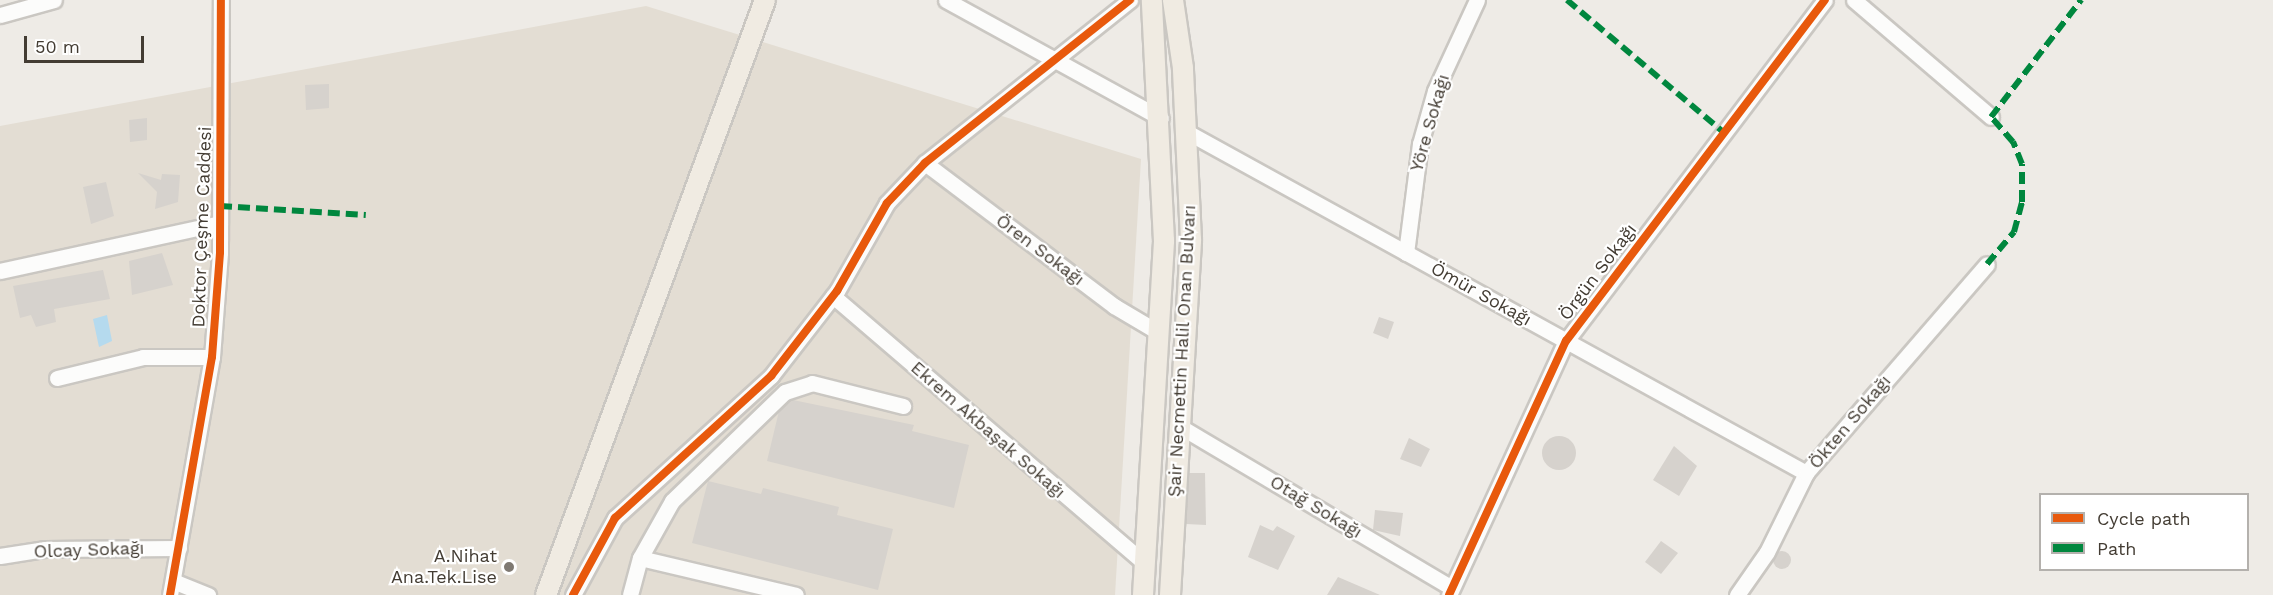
<!DOCTYPE html>
<html>
<head>
<meta charset="utf-8">
<style>
	body { margin:0 }
	#map { position:relative; width:2273px; height:595px; overflow:hidden; background:#eeebe6; font-family:"Work Sans",sans-serif }
	div>[style] { position:absolute }
	[style*='--x'] { left:calc(var(--x)*1px); top:calc(var(--y)*1px); width:calc(var(--w)*1px); rotate:calc(var(--a)*1deg) }
	.residential>* { inset:0; background:#e3ddd3 }
	.water>* { inset:0; background:#b5daee }
	.building>* { inset:0; background:#d6d2cd }
	.round { border-radius:50% }
	.roads { filter:drop-shadow(2px 0 #cac7c2) drop-shadow(-2px 0 #cac7c2) drop-shadow(0 2px #cac7c2) drop-shadow(0 -2px #cac7c2) }
	.minor>* { height:15px; margin:-7.5px; padding:0 7.5px; transform-origin:7.5px; border-radius:7.5px; background:#fcfcfb }
	.major>* { height:20px; margin:-10px; padding:0 10px; transform-origin:10px; border-radius:10px; background:#f0ebe2 }
	.quiet>* { height:6px; margin-top:-3px; transform-origin:0; background:repeating-linear-gradient(90deg,#00873e 0 12px,transparent 0 18px) }
	.cycleway>* { height:8px; margin:-4px; padding:0 4px; transform-origin:4px; border-radius:4px; background:#e8590c }
	.dots>* { width:16px; height:16px; translate:-50% -50%; box-sizing:border-box; border:3px solid #fff; border-radius:50% }
	span { translate:-50% -50%; white-space:nowrap; text-align:center; line-height:1.15; -webkit-text-stroke:4.5px #fff; paint-order:stroke }
	.street-label { font-size:18px; color:#433c33 }
	.poi-label { font-size:18px; color:#433c33 }
	.right { translate:-100% -50%; text-align:right }
	.legend { position:absolute; left:2039px; top:493px; width:210px; height:78px; box-sizing:border-box; background:#fff; border:2px solid #b4b1ad; margin:0; padding:8px 10px; list-style:none; font-size:18px; color:#433c33 }
	.legend li { display:flex; align-items:center; gap:12px; height:30px }
	.legend b { width:30px; border:2px solid #b4b1ad }
	.scale { position:absolute; left:24px; top:36px; width:120px; height:27px; box-sizing:border-box; border:3px solid #433c33; border-top:0; padding-left:8px; font-size:18px; line-height:21px; white-space:nowrap; color:#433c33; -webkit-text-stroke:4px #fff; paint-order:stroke }
</style>
</head>
<body>
<div id="map">
	<div class="residential">
		<i style="clip-path:polygon(646px 6px,1141px 159px,1115px 595px,0 595px,0 126px)"></i>
	</div>
	<div class="water">
		<i style="clip-path:polygon(107px 315px,112px 341px,99px 347px,93px 319px)"></i>
	</div>
	<div class="building">
		<i style="clip-path:polygon(329px 84px,329px 108px,306px 110px,305px 85px)"></i>
		<i style="clip-path:polygon(147px 118px,147px 140px,130px 142px,129px 120px)"></i>
		<i style="clip-path:polygon(138px 173px,161px 180px,162px 174px,180px 175px,178px 202px,155px 209px,157px 192px)"></i>
		<i style="clip-path:polygon(106px 182px,114px 216px,91px 224px,83px 187px)"></i>
		<i style="clip-path:polygon(162px 253px,173px 285px,132px 295px,129px 261px)"></i>
		<i style="clip-path:polygon(103px 270px,110px 299px,54px 309px,56px 322px,36px 327px,31px 315px,20px 318px,13px 286px)"></i>
		<i style="clip-path:polygon(1379px 317px,1394px 322px,1388px 339px,1373px 333px)"></i>
		<i style="clip-path:polygon(793px 400px,914px 425px,912px 431px,969px 445px,954px 508px,767px 461px,779px 411px)"></i>
		<i class="round" style="left:1542px;top:436px;width:34px;height:34px"></i>
		<i style="clip-path:polygon(1409px 438px,1430px 449px,1421px 467px,1400px 459px)"></i>
		<i style="clip-path:polygon(1674px 446px,1697px 466px,1679px 496px,1653px 480px)"></i>
		<i style="clip-path:polygon(1189px 473px,1205px 473px,1206px 525px,1186px 524px)"></i>
		<i style="clip-path:polygon(708px 481px,761px 494px,763px 488px,839px 507px,837px 515px,893px 529px,878px 590px,692px 543px)"></i>
		<i style="clip-path:polygon(1375px 510px,1403px 513px,1400px 536px,1373px 530px)"></i>
		<i style="clip-path:polygon(1260px 525px,1273px 531px,1277px 526px,1295px 536px,1278px 570px,1248px 557px)"></i>
		<i style="clip-path:polygon(1661px 541px,1678px 553px,1661px 574px,1645px 562px)"></i>
		<i class="round" style="left:1773px;top:551px;width:18px;height:18px"></i>
		<i style="clip-path:polygon(1338px 577px,1380px 595px,1327px 595px)"></i>
	</div>
	<div class="roads">
		<div class="minor">
			<i style="--x:946;--y:0;--w:245;--a:28.8"></i>
			<i style="--x:1854;--y:0;--w:180;--a:40.5"></i>
			<i style="--x:0;--y:15;--w:56;--a:-15.5"></i>
			<i style="--x:1187;--y:132;--w:707;--a:28.85"></i>
			<i style="--x:925;--y:163;--w:237;--a:37.1"></i>
			<i style="--x:1114;--y:306;--w:51;--a:30.6"></i>
			<i style="--x:1406;--y:253;--w:110;--a:-82.7"></i>
			<i style="--x:1420;--y:144;--w:55;--a:-74.2"></i>
			<i style="--x:1435;--y:91;--w:100;--a:-65.2"></i>
			<i style="--x:0;--y:271;--w:225;--a:-12.3"></i>
			<i style="--x:833;--y:296;--w:411;--a:40.6"></i>
			<i style="--x:57;--y:378;--w:89;--a:-13.7"></i>
			<i style="--x:143;--y:357;--w:69;--a:0"></i>
			<i style="--x:1179;--y:426;--w:317;--a:30.7"></i>
			<i style="--x:0;--y:556;--w:46;--a:-8.8"></i>
			<i style="--x:45;--y:549;--w:134;--a:-0.4"></i>
			<i style="--x:640;--y:558;--w:160;--a:13.3"></i>
			<i style="--x:173;--y:581;--w:38;--a:22"></i>
			<i style="--x:170;--y:595;--w:242;--a:-80"></i>
			<i style="--x:212;--y:357;--w:105;--a:-85.6"></i>
			<i style="--x:220;--y:252;--w:252;--a:-89.8"></i>
			<i style="--x:573;--y:595;--w:88;--a:-61.4"></i>
			<i style="--x:615;--y:518;--w:211;--a:-42.3"></i>
			<i style="--x:771;--y:376;--w:108;--a:-52.2"></i>
			<i style="--x:837;--y:291;--w:101;--a:-60.4"></i>
			<i style="--x:887;--y:203;--w:55;--a:-46.5"></i>
			<i style="--x:925;--y:163;--w:262;--a:-38.5"></i>
			<i style="--x:630;--y:595;--w:38;--a:-75"></i>
			<i style="--x:640;--y:558;--w:65;--a:-60.7"></i>
			<i style="--x:672;--y:501;--w:157;--a:-44"></i>
			<i style="--x:785;--y:392;--w:28;--a:-18"></i>
			<i style="--x:812;--y:383;--w:94;--a:14.2"></i>
			<i style="--x:1449;--y:595;--w:280;--a:-65.3"></i>
			<i style="--x:1566;--y:341;--w:428;--a:-52.8"></i>
			<i style="--x:1737;--y:595;--w:52;--a:-55.1"></i>
			<i style="--x:1767;--y:552;--w:88;--a:-63.7"></i>
			<i style="--x:1806;--y:473;--w:276;--a:-49.1"></i>
		</div>
		<div class="major">
			<i style="--x:546;--y:595;--w:634;--a:-69.79"></i>
			<i style="--x:1143;--y:595;--w:355;--a:-86.6"></i>
			<i style="--x:1164;--y:241;--w:241;--a:-92.9"></i>
			<i style="--x:1170;--y:595;--w:356;--a:-86.6"></i>
			<i style="--x:1191;--y:240;--w:172;--a:-92.7"></i>
			<i style="--x:1183;--y:68;--w:69;--a:-98.4"></i>
		</div>
	</div>
	<div class="quiet">
		<i style="--x:1567;--y:0;--w:203;--a:40.2"></i>
		<i style="--x:220;--y:206;--w:146;--a:3.5"></i>
		<i style="--x:1987;--y:264;--w:42;--a:-49.8"></i>
		<i style="--x:2014;--y:232;--w:31;--a:-75"></i>
		<i style="--x:2022;--y:202;--w:38;--a:-90"></i>
		<i style="--x:2022;--y:164;--w:24;--a:-112"></i>
		<i style="--x:2013;--y:142;--w:33;--a:-131"></i>
		<i style="--x:1991;--y:117;--w:148;--a:-52.4"></i>
	</div>
	<div class="cycleway">
		<i style="--x:170;--y:595;--w:242;--a:-80"></i>
		<i style="--x:212;--y:357;--w:105;--a:-85.6"></i>
		<i style="--x:220;--y:252;--w:252;--a:-89.8"></i>
		<i style="--x:573;--y:595;--w:88;--a:-61.4"></i>
		<i style="--x:615;--y:518;--w:211;--a:-42.3"></i>
		<i style="--x:771;--y:376;--w:108;--a:-52.2"></i>
		<i style="--x:837;--y:291;--w:101;--a:-60.4"></i>
		<i style="--x:887;--y:203;--w:55;--a:-46.5"></i>
		<i style="--x:925;--y:163;--w:262;--a:-38.5"></i>
		<i style="--x:1449;--y:595;--w:280;--a:-65.3"></i>
		<i style="--x:1566;--y:341;--w:428;--a:-52.8"></i>
	</div>
	<div class="dots">
		<i style="left:509px;top:567px;background:#7f7972"></i>
	</div>
	<div class="street-label">
		<span style="left:1430px;top:123px;rotate:-74deg">Yöre Sokağı</span>
		<span style="left:202px;top:227px;rotate:-88deg">Doktor Çeşme Caddesi</span>
		<span style="left:1040px;top:250px;rotate:37deg">Ören Sokağı</span>
		<span style="left:1598px;top:272px;rotate:-53deg">Örgün Sokağı</span>
		<span style="left:1481px;top:294px;rotate:29deg">Ömür Sokağı</span>
		<span style="left:1182px;top:351px;rotate:-87deg">Şair Necmettin Halil Onan Bulvarı</span>
		<span style="left:1850px;top:422px;rotate:-50deg">Ökten Sokağı</span>
		<span style="left:988px;top:430px;rotate:41deg">Ekrem Akbaşak Sokağı</span>
		<span style="left:1316px;top:507px;rotate:31deg">Otağ Sokağı</span>
		<span style="left:89px;top:550px;rotate:-2deg">Olcay Sokağı</span>
	</div>
	<div class="poi-label">
		<span class="right" style="left:497px;top:567px">A.Nihat<br>Ana.Tek.Lise</span>
	</div>
	<ul class="legend">
	<li><b style="height:8px;background:#e8590c"></b>Cycle path</li>
	<li><b style="height:8px;background:#00873e"></b>Path</li>
	</ul>
	<div class="scale">50 m</div>
</div>
</body>
</html>
